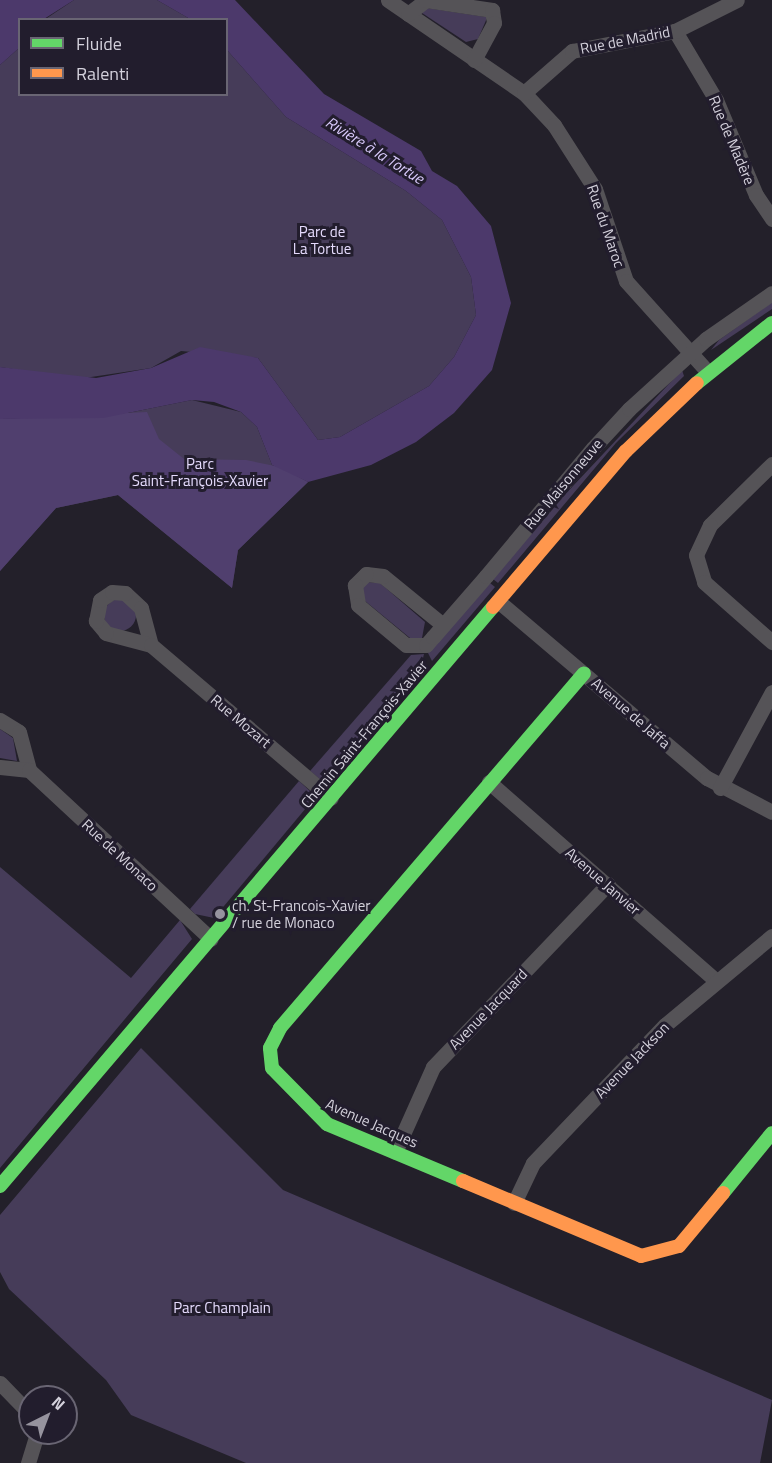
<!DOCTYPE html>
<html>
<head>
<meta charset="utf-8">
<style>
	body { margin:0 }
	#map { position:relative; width:772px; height:1463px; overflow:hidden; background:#23202a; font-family:"Titillium Web",sans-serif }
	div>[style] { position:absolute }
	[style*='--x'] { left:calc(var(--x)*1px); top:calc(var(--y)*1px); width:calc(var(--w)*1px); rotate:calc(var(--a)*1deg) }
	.green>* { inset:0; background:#463c59 }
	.round { border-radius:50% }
	.forest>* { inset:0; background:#503f6e }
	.water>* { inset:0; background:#4c396b }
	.street>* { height:15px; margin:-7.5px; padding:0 7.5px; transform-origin:7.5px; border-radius:7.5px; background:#555357 }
	.fast>* { height:14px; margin:-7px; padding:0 7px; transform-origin:7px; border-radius:7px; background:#63d668 }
	.slow>* { height:14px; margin:-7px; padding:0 7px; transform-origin:7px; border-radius:7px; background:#ff974d }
	.dots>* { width:16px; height:16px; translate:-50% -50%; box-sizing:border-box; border:3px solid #221d2d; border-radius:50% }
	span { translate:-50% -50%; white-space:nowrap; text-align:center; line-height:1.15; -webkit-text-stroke:6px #221d2d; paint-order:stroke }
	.street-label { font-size:15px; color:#d4d1dc }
	.park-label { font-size:15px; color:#e5dbfd }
	.poi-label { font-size:15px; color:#d4d1dc }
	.left { translate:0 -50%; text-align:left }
	.water-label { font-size:16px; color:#d9cafc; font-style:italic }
	.legend { position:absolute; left:18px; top:18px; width:210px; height:78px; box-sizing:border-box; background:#221d2d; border:2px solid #696573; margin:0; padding:8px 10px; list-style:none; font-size:18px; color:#d4d1dc }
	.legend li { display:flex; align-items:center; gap:12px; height:30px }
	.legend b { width:30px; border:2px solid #696573 }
	.north { position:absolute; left:18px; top:1385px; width:60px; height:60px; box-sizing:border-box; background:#221d2d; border:2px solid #696573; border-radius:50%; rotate:42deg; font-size:16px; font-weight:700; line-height:24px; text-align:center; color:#d4d1dc }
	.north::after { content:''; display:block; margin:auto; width:21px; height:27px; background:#96939e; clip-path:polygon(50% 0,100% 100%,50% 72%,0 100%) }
</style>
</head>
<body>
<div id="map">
	<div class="green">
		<i style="clip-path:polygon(74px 0,157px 0,190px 19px,44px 20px)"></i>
		<i style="clip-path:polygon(427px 8px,486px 17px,487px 18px,478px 39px,466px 42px,422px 13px)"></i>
		<i style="clip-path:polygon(19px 48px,20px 94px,226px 94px,227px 50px,286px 117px,406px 191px,442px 220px,471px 277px,476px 315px,454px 357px,429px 386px,340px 437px,318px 440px,258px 358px,181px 351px,151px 368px,78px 379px,0 367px,0 65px)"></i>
		<i style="clip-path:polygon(772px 302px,772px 309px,711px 350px,719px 340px)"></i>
		<i style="clip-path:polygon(682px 370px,684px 376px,616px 443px,498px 583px,493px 579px,557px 503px)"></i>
		<i style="clip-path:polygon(192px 400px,241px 412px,257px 427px,272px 465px,308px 482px,238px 550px,232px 588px,118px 495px,56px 508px,0 571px,0 419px,103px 418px)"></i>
		<i style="clip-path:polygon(367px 582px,380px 583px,425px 622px,422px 638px,410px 638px,365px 601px,362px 587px)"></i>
		<i style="clip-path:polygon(490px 583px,495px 587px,432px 661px,428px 653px)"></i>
		<i class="round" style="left:104px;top:599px;width:32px;height:32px"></i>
		<i style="clip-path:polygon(424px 654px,419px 675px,332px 777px,321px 780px,310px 771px,411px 655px)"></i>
		<i style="clip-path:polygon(0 729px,13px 738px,17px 761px,0 758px)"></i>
		<i style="clip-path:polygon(299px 781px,310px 791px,311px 802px,214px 918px,195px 914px,190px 909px)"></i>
		<i style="clip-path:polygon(0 867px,131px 978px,180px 920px,192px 939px,0 1168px)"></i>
		<i style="clip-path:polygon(141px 1048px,283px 1190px,772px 1400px,760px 1463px,246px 1463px,131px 1415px,106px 1380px,9px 1289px,0 1272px,0 1215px)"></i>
	</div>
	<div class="forest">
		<i style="clip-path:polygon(147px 412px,159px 439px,184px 459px,246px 460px,280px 467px,308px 482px,238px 550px,232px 588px,118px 495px,56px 508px,0 571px,0 419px)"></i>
	</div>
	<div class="water">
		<i style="clip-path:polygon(0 0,74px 0,44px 19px,20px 20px,19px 48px,0 65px)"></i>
		<i style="clip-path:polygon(157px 0,235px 0,324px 94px,421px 151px,432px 171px,457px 186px,491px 226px,511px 303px,492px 370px,454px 413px,416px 442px,371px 465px,308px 482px,272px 465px,257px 427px,241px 412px,214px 402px,192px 400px,103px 418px,0 419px,0 367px,96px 378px,151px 368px,200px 347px,258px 358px,318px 440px,340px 437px,429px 386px,454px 357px,476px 315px,471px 277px,442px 220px,406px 191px,286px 117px,227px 50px,226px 20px,190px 19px)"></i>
	</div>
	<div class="street">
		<i style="--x:388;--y:0;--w:165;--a:34.4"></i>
		<i style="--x:524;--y:93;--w:44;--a:46.8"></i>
		<i style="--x:554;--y:125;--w:76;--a:57.4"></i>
		<i style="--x:595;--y:189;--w:97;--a:71.4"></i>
		<i style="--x:626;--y:281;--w:122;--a:48"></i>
		<i style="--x:408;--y:14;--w:23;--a:-38"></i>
		<i style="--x:426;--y:0;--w:67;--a:8.6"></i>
		<i style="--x:492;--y:10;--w:13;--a:81"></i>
		<i style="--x:494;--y:23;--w:42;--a:118.4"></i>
		<i style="--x:675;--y:31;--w:80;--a:59.3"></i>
		<i style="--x:716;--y:100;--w:103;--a:67.2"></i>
		<i style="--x:756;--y:195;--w:29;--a:56"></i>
		<i style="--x:524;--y:93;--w:64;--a:-41.2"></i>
		<i style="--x:572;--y:51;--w:105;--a:-11"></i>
		<i style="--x:675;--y:31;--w:69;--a:-26.6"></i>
		<i style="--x:772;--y:464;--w:87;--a:135.5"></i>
		<i style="--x:710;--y:525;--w:33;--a:115"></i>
		<i style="--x:696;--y:555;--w:28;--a:73"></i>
		<i style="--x:704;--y:582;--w:91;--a:41.4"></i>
		<i style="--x:125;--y:593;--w:22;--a:43"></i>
		<i style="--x:141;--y:608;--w:38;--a:75"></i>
		<i style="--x:151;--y:645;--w:47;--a:-165.1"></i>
		<i style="--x:106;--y:633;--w:16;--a:-130"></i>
		<i style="--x:96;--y:621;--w:21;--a:-79"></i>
		<i style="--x:100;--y:600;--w:14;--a:-34"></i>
		<i style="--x:112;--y:592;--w:13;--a:4"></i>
		<i style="--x:498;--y:601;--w:274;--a:40.3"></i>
		<i style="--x:707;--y:778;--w:73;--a:27.6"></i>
		<i style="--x:443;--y:625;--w:77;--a:-140.8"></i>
		<i style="--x:383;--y:576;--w:17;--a:-173"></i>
		<i style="--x:366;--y:574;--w:16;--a:135"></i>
		<i style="--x:355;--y:585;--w:20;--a:81"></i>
		<i style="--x:358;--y:605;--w:62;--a:39.8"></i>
		<i style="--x:406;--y:645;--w:20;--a:0"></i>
		<i style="--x:426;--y:645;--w:11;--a:-49"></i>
		<i style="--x:433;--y:637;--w:81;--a:-49"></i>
		<i style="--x:486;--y:576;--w:167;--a:-50.1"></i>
		<i style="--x:593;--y:448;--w:53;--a:-47.3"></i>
		<i style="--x:629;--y:409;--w:104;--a:-42.3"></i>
		<i style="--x:706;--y:339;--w:80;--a:-34.9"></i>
		<i style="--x:151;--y:645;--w:236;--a:40.4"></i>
		<i style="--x:0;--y:720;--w:22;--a:32"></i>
		<i style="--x:19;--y:732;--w:39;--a:75"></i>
		<i style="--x:29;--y:770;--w:29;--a:-174"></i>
		<i style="--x:29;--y:770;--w:248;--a:42.9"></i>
		<i style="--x:489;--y:782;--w:302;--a:41.2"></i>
		<i style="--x:720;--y:788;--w:109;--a:-61.6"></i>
		<i style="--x:395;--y:1152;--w:93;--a:-65.9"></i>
		<i style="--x:433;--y:1067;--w:253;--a:-46.3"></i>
		<i style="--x:514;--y:1203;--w:44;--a:-64.6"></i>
		<i style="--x:533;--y:1163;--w:191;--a:-46.3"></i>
		<i style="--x:665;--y:1025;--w:139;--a:-39.8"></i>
		<i style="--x:0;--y:1383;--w:43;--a:45.9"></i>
		<i style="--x:28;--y:1463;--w:31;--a:-73"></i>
	</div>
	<div class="fast">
		<i style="--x:697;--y:383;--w:96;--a:-38.7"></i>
		<i style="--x:463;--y:1181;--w:147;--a:-157.3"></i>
		<i style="--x:327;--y:1124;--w:78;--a:-134.5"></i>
		<i style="--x:272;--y:1068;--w:20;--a:-96"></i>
		<i style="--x:270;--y:1048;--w:22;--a:-63"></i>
		<i style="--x:280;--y:1028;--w:467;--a:-49.4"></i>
		<i style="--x:0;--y:1186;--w:760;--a:-49.59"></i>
		<i style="--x:723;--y:1193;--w:77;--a:-50.8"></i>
	</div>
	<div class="slow">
		<i style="--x:493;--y:607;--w:205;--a:-49.6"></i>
		<i style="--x:626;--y:451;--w:98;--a:-43.8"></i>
		<i style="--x:463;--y:1181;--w:193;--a:22.8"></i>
		<i style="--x:641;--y:1256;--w:39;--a:-15"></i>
		<i style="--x:679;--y:1246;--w:69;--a:-50.3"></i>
	</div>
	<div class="dots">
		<i style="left:220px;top:914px;background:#96939e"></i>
	</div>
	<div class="street-label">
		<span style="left:625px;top:40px;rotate:-11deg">Rue de Madrid</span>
		<span style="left:732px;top:140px;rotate:67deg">Rue de Madère</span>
		<span style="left:606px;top:226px;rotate:71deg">Rue du Maroc</span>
		<span style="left:563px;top:484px;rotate:-50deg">Rue Maisonneuve</span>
		<span style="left:631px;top:713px;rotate:41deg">Avenue de Jaffa</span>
		<span style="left:241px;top:721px;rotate:40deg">Rue Mozart</span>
		<span style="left:364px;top:734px;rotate:-50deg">Chemin Saint-François-Xavier</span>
		<span style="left:120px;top:855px;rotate:43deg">Rue de Monaco</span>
		<span style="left:603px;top:881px;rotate:41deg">Avenue Janvier</span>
		<span style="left:488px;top:1009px;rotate:-46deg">Avenue Jacquard</span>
		<span style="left:632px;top:1060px;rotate:-46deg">Avenue Jackson</span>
		<span style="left:372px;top:1123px;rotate:24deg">Avenue Jacques</span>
	</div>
	<div class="park-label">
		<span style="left:322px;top:240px">Parc de<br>La Tortue</span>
		<span style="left:200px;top:472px">Parc<br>Saint-François-Xavier</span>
		<span style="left:222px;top:1308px">Parc Champlain</span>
	</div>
	<div class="poi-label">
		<span class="left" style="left:232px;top:914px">ch. St-Francois-Xavier<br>/ rue de Monaco</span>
	</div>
	<div class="water-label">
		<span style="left:375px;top:150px;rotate:32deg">Rivière à la Tortue</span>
	</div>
	<ul class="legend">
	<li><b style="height:8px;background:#63d668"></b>Fluide</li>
	<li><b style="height:8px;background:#ff974d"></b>Ralenti</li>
	</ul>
	<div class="north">N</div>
</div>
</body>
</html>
